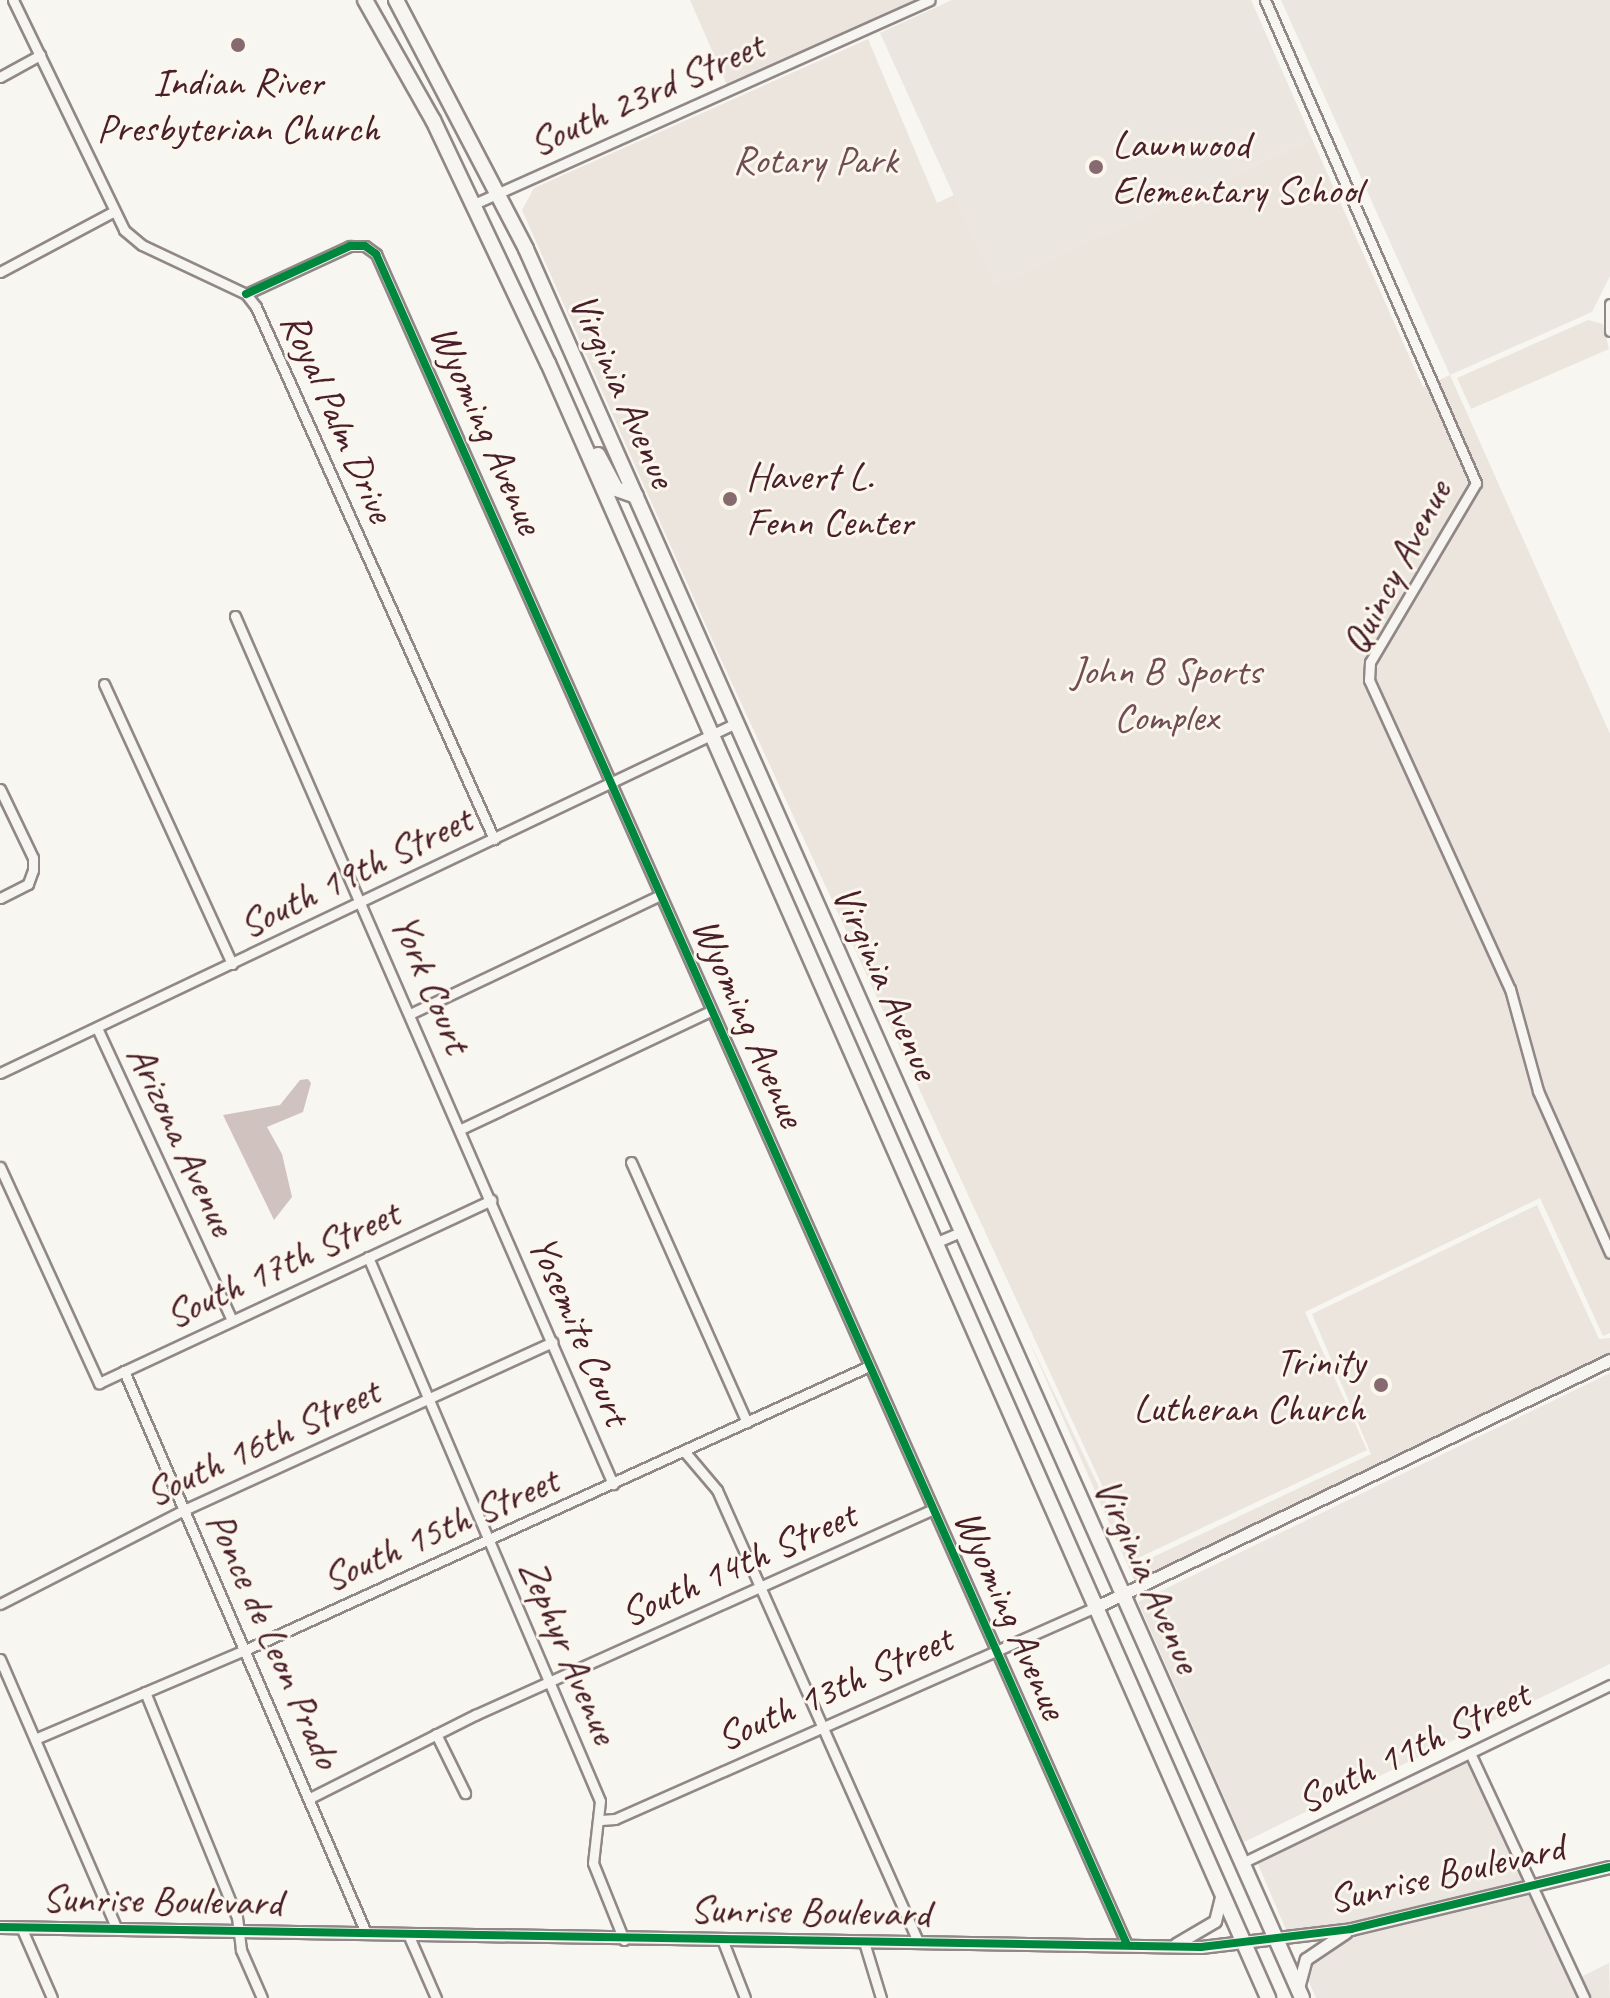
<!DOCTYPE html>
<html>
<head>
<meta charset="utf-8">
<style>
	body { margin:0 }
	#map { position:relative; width:1610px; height:1998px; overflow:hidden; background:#f8f6f0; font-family:Caveat,sans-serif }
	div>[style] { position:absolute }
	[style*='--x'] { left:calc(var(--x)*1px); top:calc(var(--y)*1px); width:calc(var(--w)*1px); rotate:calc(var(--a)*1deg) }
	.built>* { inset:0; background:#ebe6df }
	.green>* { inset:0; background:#ece5de }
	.water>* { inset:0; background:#d0c3bf }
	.roads { filter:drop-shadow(2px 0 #918787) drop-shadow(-2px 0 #918787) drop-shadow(0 2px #918787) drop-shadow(0 -2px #918787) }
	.minor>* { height:9px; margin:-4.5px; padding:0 4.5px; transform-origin:4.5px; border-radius:4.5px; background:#f6f5f1 }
	.tertiary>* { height:11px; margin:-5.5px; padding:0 5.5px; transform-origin:5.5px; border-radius:5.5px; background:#f6f5f1 }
	.primary>* { height:14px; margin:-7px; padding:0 7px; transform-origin:7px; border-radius:7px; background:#f6f5f1 }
	.cycleway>* { height:8px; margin:-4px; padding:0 4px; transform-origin:4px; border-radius:4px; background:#00873e }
	.dots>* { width:22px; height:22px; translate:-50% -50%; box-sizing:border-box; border:4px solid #fbf7ec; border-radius:50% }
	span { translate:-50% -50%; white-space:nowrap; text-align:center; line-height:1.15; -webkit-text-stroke:6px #fbf7ec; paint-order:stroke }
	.poi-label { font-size:40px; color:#4a1f2b }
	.left { translate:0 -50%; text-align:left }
	.right { translate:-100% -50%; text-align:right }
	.street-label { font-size:40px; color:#4a1f2b }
	.park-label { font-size:40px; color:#704d54 }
</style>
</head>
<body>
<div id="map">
	<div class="built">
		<i style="clip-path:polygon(952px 0,1251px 0,1312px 139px,995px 286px,880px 33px)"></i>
		<i style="clip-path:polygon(1281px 0,1610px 0,1610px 276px,1592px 312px,1450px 375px)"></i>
		<i style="clip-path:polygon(1610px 1373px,1610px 1664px,1244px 1842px,1138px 1602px)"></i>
		<i style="clip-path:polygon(1467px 1760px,1525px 1883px,1350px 1924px,1287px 1932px,1258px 1864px)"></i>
		<i style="clip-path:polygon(1529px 1893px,1578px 1998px,1316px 1998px,1306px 1975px,1319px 1954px,1353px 1934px)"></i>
		<i style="clip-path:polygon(1609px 1963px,1610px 1998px,1591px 1998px,1581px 1977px)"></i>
	</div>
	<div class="green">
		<i style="clip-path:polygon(690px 0,917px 0,727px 85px)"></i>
		<i style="clip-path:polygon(868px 39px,937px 203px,954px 195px,996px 285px,1312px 139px,1423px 387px,1450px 375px,1610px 734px,1610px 1333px,1603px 1336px,1540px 1198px,1305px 1312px,1367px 1450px,1136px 1559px,719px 655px,522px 210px,534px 188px)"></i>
		<i style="clip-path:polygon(1588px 320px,1603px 324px,1609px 349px,1471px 409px,1457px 378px)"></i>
		<i style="clip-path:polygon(1537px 1205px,1599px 1339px,1610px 1338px,1610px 1355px,1135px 1582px,1026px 1334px,1136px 1565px,1371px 1454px,1312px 1314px)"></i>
	</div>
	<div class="water">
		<i style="clip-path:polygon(308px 1079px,311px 1083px,303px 1112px,267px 1127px,282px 1154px,292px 1197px,274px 1220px,223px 1115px,280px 1105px,300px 1080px)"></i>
	</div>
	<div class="roads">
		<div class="minor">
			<i style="--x:13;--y:0;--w:255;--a:64.2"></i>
			<i style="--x:124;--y:230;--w:23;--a:40"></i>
			<i style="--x:142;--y:245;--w:115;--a:25.2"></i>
			<i style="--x:246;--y:294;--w:16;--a:52"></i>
			<i style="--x:256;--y:307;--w:583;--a:65.9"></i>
			<i style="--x:1265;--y:0;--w:527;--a:66.4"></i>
			<i style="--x:1476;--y:483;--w:208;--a:120.6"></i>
			<i style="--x:1370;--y:662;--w:18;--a:93"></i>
			<i style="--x:1369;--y:680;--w:340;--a:65.5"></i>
			<i style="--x:1510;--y:989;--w:106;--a:74.6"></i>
			<i style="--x:1538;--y:1091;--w:177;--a:66"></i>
			<i style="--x:0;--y:77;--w:46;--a:-28.8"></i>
			<i style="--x:474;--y:204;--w:499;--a:-24.1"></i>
			<i style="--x:0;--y:272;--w:126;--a:-28"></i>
			<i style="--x:246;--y:294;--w:115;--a:-24.8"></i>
			<i style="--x:350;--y:246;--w:15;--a:0"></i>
			<i style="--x:365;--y:246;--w:14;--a:36"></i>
			<i style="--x:376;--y:254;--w:1850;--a:66.05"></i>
			<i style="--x:1610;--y:304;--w:27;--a:90"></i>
			<i style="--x:235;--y:616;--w:947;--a:66.47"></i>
			<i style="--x:104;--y:684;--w:308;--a:65.4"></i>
			<i style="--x:0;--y:789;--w:76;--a:64.4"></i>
			<i style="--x:33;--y:858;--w:12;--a:90"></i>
			<i style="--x:33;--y:870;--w:15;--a:110"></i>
			<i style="--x:28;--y:884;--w:31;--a:153"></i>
			<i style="--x:412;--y:1013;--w:275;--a:-25.4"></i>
			<i style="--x:97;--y:1028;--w:322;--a:65.2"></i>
			<i style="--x:0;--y:1073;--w:815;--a:-25.43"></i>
			<i style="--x:461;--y:1129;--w:276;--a:-25.3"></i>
			<i style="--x:631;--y:1162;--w:285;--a:66"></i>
			<i style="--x:0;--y:1167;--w:238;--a:65.4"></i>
			<i style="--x:99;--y:1383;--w:433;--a:-25"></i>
			<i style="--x:937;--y:1242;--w:26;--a:-23"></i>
			<i style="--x:368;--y:1257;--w:591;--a:66.9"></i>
			<i style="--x:600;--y:1801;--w:62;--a:96.4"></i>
			<i style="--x:593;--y:1863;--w:83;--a:68.1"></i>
			<i style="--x:124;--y:1371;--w:612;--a:66.7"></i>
			<i style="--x:684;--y:1451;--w:51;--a:49.8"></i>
			<i style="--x:717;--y:1490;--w:495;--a:66"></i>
			<i style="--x:0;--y:1604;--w:207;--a:-27.1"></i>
			<i style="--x:184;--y:1510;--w:405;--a:-24.5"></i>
			<i style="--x:0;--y:1659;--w:292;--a:66.6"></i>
			<i style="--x:145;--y:1692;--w:243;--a:67.8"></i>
			<i style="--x:237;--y:1917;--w:33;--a:83"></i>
			<i style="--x:241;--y:1950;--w:52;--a:66.4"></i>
			<i style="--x:436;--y:1734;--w:66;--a:63.8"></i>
			<i style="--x:35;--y:1739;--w:228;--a:-23"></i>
			<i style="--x:245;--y:1650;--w:683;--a:-24.46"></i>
			<i style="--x:1470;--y:1753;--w:270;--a:65"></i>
			<i style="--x:310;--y:1798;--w:185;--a:-26.7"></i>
			<i style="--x:475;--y:1715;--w:500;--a:-24.2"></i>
			<i style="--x:601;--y:1820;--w:14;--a:-4"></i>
			<i style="--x:615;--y:1819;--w:528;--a:-23.8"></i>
			<i style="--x:1242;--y:1863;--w:409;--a:-25.8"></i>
			<i style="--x:21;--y:1927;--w:77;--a:66.4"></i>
			<i style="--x:408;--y:1934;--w:70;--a:66.4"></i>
			<i style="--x:722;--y:1939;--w:63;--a:68.7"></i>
			<i style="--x:864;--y:1942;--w:59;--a:73.1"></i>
		</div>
		<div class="tertiary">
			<i style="--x:1098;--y:1606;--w:568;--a:-25.66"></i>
			<i style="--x:0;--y:1927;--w:1201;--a:0.95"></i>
			<i style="--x:1201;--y:1947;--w:151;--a:-6.8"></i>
			<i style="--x:1351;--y:1929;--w:266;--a:-13.5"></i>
			<i style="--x:1176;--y:1944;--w:45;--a:-30.5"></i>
			<i style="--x:1215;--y:1921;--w:29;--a:-76"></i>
			<i style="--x:1298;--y:1988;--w:30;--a:-75"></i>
			<i style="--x:1306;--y:1959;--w:48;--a:-34"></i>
		</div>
		<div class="primary">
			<i style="--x:365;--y:0;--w:138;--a:60.5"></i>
			<i style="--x:433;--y:120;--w:269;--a:64.7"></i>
			<i style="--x:548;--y:363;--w:1787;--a:66.23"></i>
			<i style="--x:396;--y:0;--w:281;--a:62.4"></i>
			<i style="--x:526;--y:249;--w:1913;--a:66.07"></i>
			<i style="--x:598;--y:455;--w:38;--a:62"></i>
			<i style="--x:616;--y:489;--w:21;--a:19"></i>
		</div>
	</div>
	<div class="cycleway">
		<i style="--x:246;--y:294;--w:115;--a:-24.8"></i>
		<i style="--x:350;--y:246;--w:15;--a:0"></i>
		<i style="--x:365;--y:246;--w:14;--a:36"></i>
		<i style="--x:376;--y:254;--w:1850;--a:66.05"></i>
		<i style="--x:0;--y:1927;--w:1201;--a:0.95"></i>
		<i style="--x:1201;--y:1947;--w:151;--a:-6.8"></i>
		<i style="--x:1351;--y:1929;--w:266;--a:-13.5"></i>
	</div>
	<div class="dots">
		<i style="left:238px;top:45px;background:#876a70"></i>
		<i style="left:1096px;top:167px;background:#876a70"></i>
		<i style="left:730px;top:499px;background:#876a70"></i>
		<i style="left:1381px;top:1385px;background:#876a70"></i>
	</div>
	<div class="poi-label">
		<span style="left:238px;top:105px">Indian River<br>Presbyterian Church</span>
		<span class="left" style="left:1112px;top:167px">Lawnwood<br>Elementary School</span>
		<span class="left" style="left:746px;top:499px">Havert L.<br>Fenn Center</span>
		<span class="right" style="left:1365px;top:1385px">Trinity<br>Lutheran Church</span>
	</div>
	<div class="street-label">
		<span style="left:646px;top:94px;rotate:-24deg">South 23rd Street</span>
		<span style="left:623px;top:390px;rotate:66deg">Virginia Avenue</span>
		<span style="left:338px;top:417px;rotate:66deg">Royal Palm Drive</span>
		<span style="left:487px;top:429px;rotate:66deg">Wyoming Avenue</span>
		<span style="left:1396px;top:567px;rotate:-62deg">Quincy Avenue</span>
		<span style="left:355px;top:872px;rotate:-26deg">South 19th Street</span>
		<span style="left:886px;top:982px;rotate:66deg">Virginia Avenue</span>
		<span style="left:431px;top:983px;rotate:67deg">York Court</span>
		<span style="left:749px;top:1022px;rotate:66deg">Wyoming Avenue</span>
		<span style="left:182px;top:1140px;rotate:65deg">Arizona Avenue</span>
		<span style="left:282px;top:1264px;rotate:-25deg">South 17th Street</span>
		<span style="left:580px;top:1330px;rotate:67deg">Yosemite Court</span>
		<span style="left:262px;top:1442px;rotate:-25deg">South 16th Street</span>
		<span style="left:440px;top:1529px;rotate:-24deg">South 15th Street</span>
		<span style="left:738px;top:1564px;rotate:-24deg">South 14th Street</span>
		<span style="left:1148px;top:1575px;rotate:66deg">Virginia Avenue</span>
		<span style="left:1011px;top:1614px;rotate:66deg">Wyoming Avenue</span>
		<span style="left:274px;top:1640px;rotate:66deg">Ponce de Leon Prado</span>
		<span style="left:569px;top:1651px;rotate:67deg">Zephyr Avenue</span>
		<span style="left:834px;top:1688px;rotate:-24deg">South 13th Street</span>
		<span style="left:1413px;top:1747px;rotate:-26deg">South 11th Street</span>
		<span style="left:1446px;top:1873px;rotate:-13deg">Sunrise Boulevard</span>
		<span style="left:162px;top:1900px;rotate:1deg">Sunrise Boulevard</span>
		<span style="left:810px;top:1911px;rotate:1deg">Sunrise Boulevard</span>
	</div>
	<div class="park-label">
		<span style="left:815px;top:160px">Rotary Park</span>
		<span style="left:1166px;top:694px">John B Sports<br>Complex</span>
	</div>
</div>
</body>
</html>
